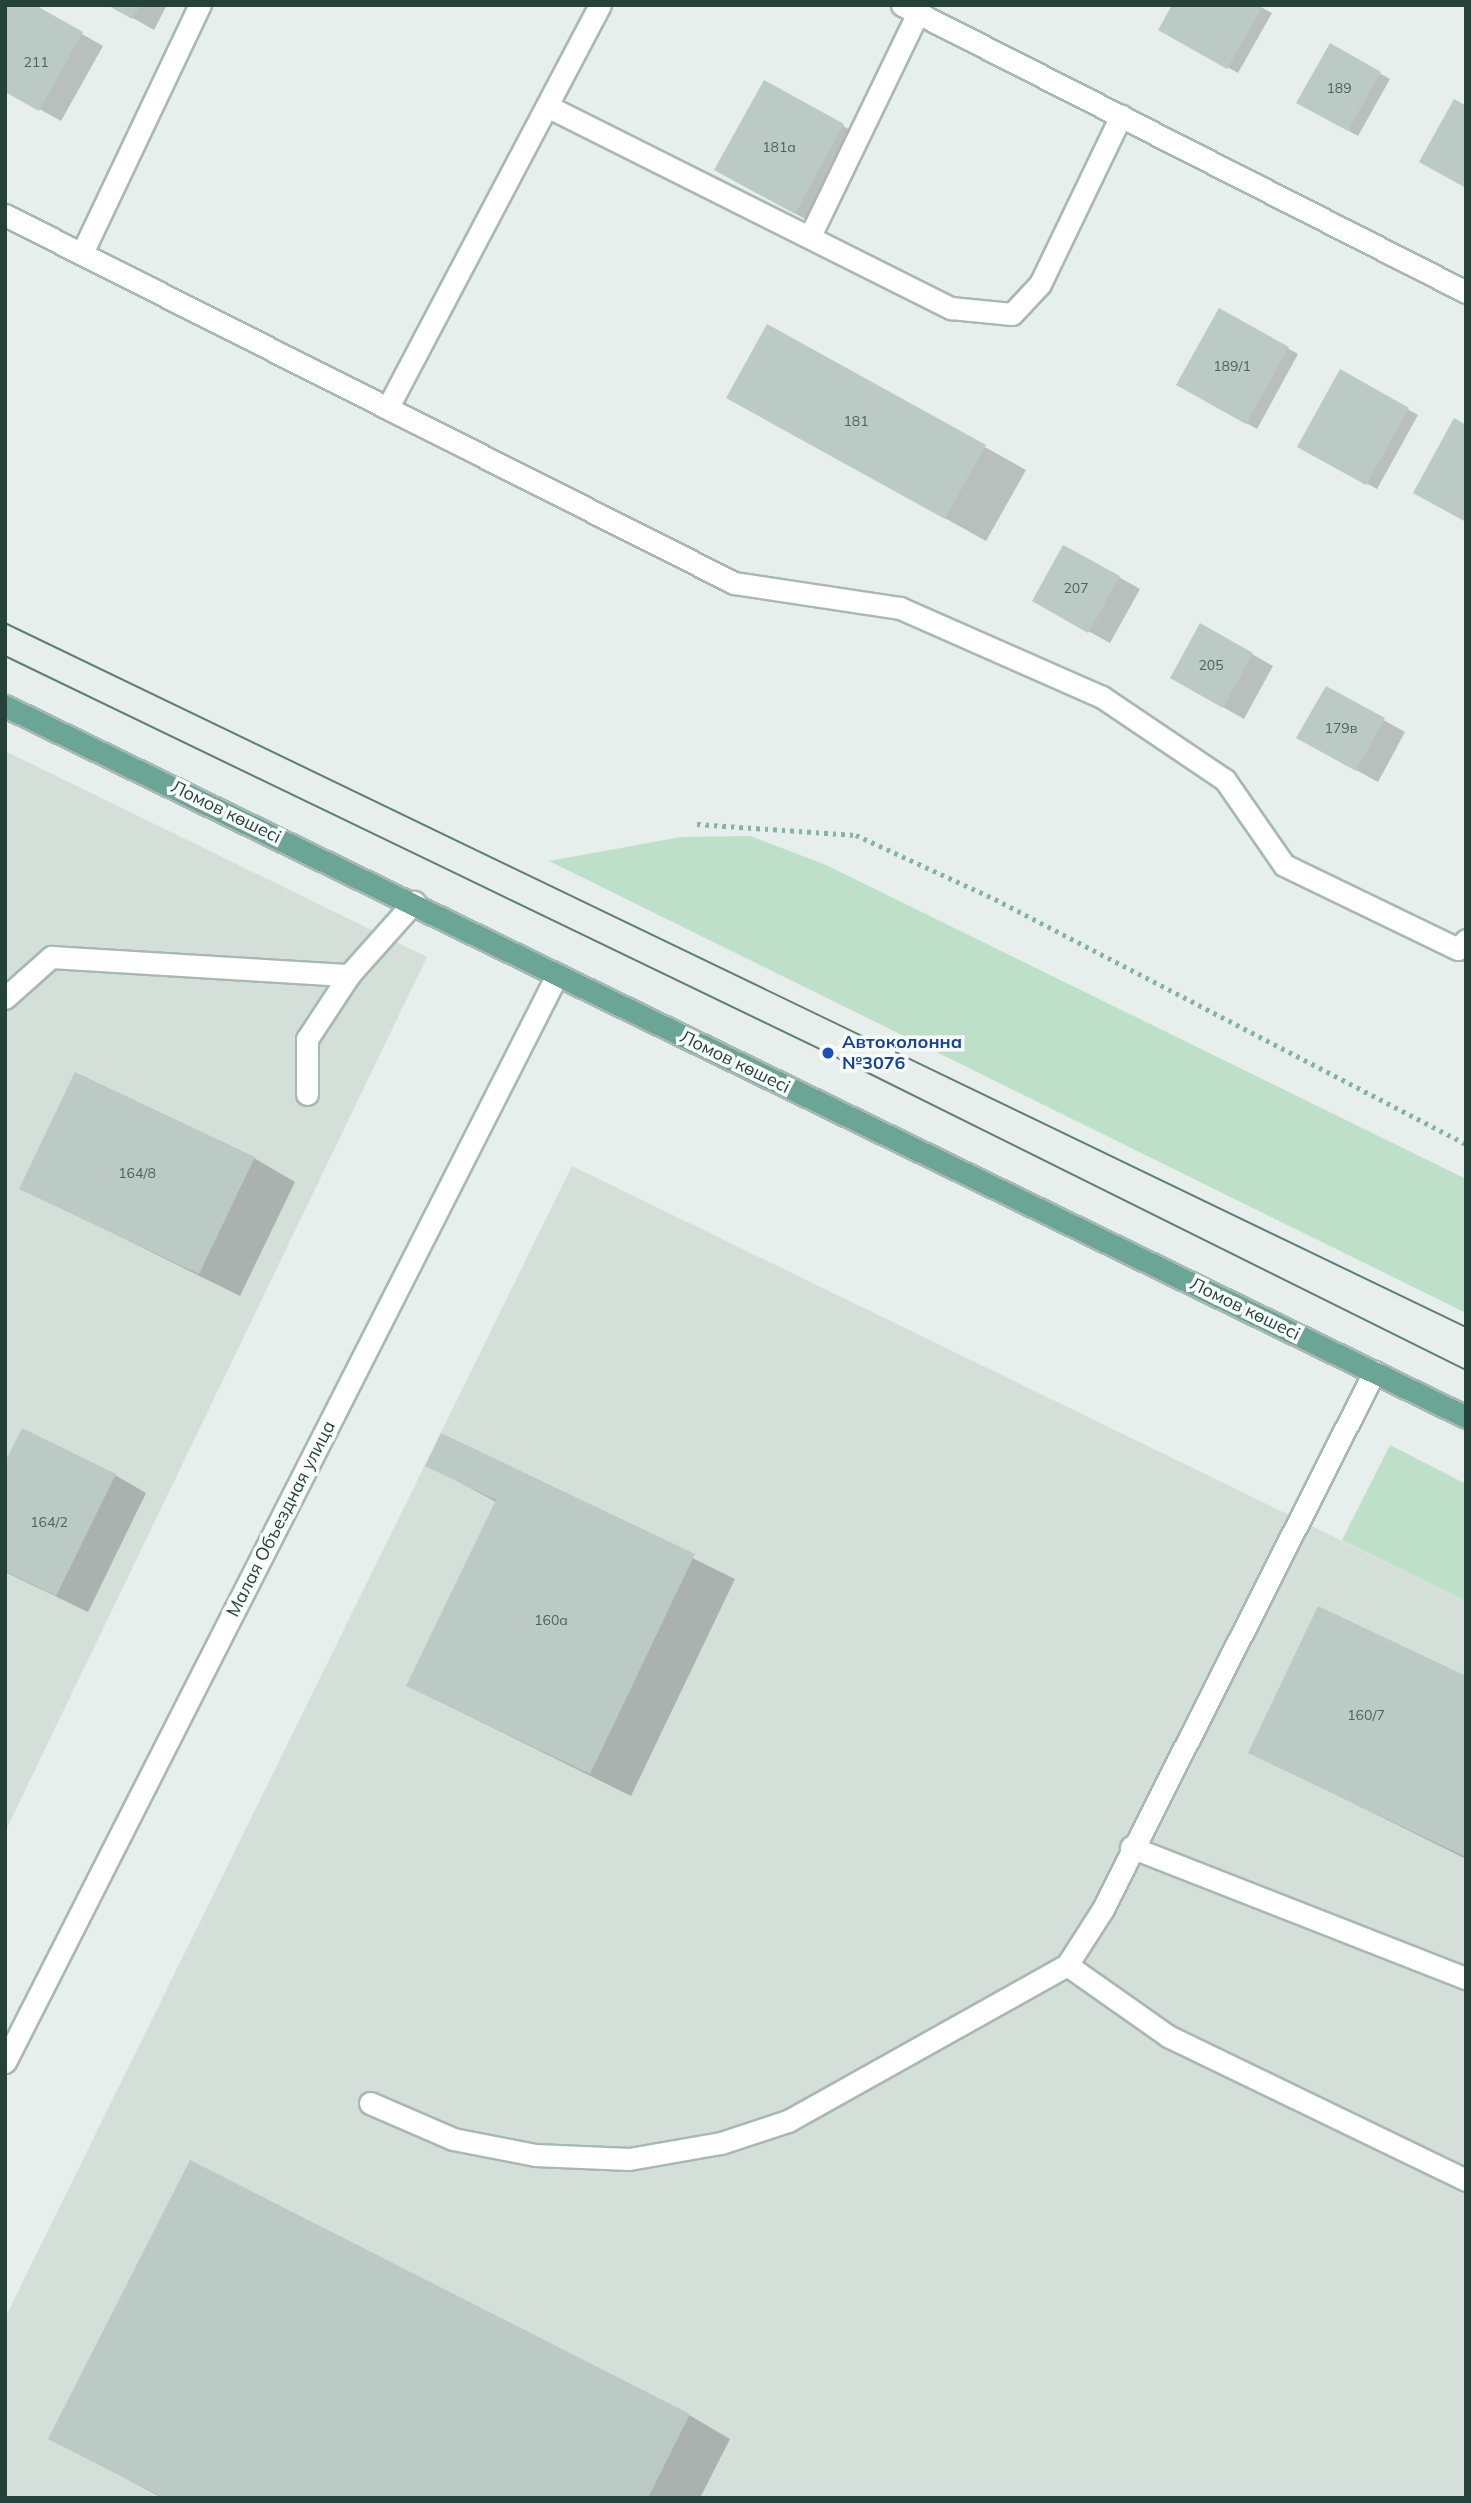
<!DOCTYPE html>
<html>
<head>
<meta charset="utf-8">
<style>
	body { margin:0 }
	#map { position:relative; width:1471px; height:2503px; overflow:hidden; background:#e6efeb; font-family:Mulish,sans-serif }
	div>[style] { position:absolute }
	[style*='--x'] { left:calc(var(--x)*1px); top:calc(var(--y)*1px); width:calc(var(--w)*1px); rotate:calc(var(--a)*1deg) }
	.built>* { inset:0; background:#d4dfda }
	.green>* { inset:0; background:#bfe0c8 }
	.shadow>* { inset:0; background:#0003 }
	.building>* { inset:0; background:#bbcac4 }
	.path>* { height:4.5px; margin-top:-2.25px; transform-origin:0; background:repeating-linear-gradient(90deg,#86b3a5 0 3.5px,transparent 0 8.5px) }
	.roads { filter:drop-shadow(2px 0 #a8b8b2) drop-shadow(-2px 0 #a8b8b2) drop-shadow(0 2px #a8b8b2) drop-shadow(0 -2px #a8b8b2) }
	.lane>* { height:21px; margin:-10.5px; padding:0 10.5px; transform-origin:10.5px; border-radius:10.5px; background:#fff }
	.secondary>* { height:21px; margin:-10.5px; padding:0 10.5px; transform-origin:10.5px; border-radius:10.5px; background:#fff }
	.primary>* { height:21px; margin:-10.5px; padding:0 10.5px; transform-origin:10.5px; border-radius:10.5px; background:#6aa596 }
	.tram>* { height:2px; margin:-1px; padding:0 1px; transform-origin:1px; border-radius:1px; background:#5f7d75 }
	.dots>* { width:19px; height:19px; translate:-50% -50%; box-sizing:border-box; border:4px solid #f7fbf9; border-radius:50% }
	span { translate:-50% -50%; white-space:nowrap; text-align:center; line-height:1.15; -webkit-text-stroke:7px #f7fbf9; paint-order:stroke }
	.number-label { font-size:14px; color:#4a645c }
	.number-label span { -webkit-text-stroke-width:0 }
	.street-label { font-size:18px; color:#24423a }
	.transit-label { font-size:18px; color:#164399; font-weight:700 }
	.left { translate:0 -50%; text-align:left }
	.frame { position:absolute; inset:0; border:7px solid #24423a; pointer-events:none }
</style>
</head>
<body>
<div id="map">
	<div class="built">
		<i style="clip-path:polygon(5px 751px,427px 957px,5px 1832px)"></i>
		<i style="clip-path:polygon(572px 1166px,1466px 1601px,1466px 2498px,5px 2498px,5px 2318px)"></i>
	</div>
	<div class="green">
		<i style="clip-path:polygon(750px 836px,826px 865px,1466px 1179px,1466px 1313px,549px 861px,681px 837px)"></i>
		<i style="clip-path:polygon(1390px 1445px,1466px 1484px,1466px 1601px,1342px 1540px)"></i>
	</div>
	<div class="shadow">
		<i style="clip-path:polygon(31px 5px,103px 46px,61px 121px,5px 90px)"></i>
		<i style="clip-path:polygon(110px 5px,167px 5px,154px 30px)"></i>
		<i style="clip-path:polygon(1257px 5px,1272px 13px,1238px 73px,1161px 30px)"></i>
		<i style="clip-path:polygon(1331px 46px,1390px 79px,1358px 136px,1299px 103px)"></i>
		<i style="clip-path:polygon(765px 82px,854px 132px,805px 219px,717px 169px)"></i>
		<i style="clip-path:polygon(1220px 310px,1298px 354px,1257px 429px,1178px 385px)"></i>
		<i style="clip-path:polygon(768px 326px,1026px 470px,986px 541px,769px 420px)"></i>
		<i style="clip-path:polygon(1340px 372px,1418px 415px,1377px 489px,1299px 446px)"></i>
		<i style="clip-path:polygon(1119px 577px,1140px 589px,1110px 643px,1034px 601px)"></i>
		<i style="clip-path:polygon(1252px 654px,1273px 666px,1244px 719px,1172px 678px)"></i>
		<i style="clip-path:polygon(1326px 688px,1405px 732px,1378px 782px,1320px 750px)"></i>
		<i style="clip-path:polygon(254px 1158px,295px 1182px,240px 1296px,22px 1188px)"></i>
		<i style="clip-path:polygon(442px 1435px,735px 1579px,631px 1796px,408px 1686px,496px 1502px,428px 1465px)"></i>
		<i style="clip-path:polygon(5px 1466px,115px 1475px,146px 1493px,88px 1612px,5px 1572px)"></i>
		<i style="clip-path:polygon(1466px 1678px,1466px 1859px,1250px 1752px)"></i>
		<i style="clip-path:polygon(689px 2415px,730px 2439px,700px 2498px,162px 2498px,51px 2438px)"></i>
	</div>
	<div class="building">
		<i style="clip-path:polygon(5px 5px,35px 5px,83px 32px,39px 111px,5px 92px)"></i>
		<i style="clip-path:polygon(107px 5px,140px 5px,132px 19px)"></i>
		<i style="clip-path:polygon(1172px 5px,1261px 5px,1263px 6px,1227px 69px,1158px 30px)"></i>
		<i style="clip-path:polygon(1330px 43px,1381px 72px,1348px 131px,1296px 103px)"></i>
		<i style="clip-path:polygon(764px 80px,844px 124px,795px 214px,714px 170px)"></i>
		<i style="clip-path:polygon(1454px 99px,1466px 106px,1466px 188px,1419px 162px)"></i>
		<i style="clip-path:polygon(1219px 308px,1289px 347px,1246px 424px,1176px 385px)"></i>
		<i style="clip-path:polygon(767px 324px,986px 445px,945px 519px,726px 398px)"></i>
		<i style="clip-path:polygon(1340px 369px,1409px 408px,1366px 485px,1297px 447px)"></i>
		<i style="clip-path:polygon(1454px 418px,1466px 425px,1466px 522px,1413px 493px)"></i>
		<i style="clip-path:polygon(1063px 545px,1120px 576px,1088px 633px,1032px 601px)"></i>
		<i style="clip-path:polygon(1200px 623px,1253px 653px,1223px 708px,1170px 678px)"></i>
		<i style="clip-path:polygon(1326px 686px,1385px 718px,1356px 771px,1296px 738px)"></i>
		<i style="clip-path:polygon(75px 1072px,255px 1157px,199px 1274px,19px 1189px)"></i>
		<i style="clip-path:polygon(22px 1428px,116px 1474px,56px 1596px,5px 1571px,5px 1462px)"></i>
		<i style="clip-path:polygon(441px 1433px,695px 1554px,590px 1774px,406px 1686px,496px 1500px,425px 1466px)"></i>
		<i style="clip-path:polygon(1318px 1606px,1466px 1676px,1466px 1857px,1248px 1753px)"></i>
		<i style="clip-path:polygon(190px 2160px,690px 2414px,648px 2498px,164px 2498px,48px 2439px)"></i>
	</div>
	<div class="path">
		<i style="--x:697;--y:824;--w:159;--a:4"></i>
		<i style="--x:856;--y:835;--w:153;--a:24.7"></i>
		<i style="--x:995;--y:899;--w:531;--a:27.48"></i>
	</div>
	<div class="roads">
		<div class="lane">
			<i style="--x:902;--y:5;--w:633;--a:26.97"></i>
			<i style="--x:547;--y:106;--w:452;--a:26.6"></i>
			<i style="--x:951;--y:308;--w:61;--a:5.6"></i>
			<i style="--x:1012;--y:314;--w:41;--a:-47"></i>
			<i style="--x:1040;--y:284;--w:187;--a:-64.3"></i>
			<i style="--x:5;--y:215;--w:817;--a:26.78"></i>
			<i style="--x:734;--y:583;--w:168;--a:8.6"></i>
			<i style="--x:900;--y:608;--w:221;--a:23.8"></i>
			<i style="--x:1102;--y:697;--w:148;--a:34"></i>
			<i style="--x:1225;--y:780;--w:103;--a:55.2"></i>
			<i style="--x:1284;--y:865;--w:193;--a:25.8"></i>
			<i style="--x:1458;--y:949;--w:12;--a:-48"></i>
			<i style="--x:811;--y:234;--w:246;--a:-64.2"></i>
			<i style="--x:82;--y:253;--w:275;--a:-64.6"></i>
			<i style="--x:389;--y:405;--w:452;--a:-62.2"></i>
			<i style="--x:5;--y:998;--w:62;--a:-41.7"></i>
			<i style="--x:51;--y:957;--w:299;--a:3.5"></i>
			<i style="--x:349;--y:975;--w:98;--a:-48.3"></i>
			<i style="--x:307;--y:1094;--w:55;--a:-90"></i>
			<i style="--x:307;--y:1039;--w:77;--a:-56.7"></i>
			<i style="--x:1131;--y:1847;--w:360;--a:21.4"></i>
			<i style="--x:1067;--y:1965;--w:123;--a:35.1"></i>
			<i style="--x:1168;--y:2036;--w:331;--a:25.8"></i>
			<i style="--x:370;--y:2103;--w:90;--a:23.4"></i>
			<i style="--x:453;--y:2139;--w:84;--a:11"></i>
			<i style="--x:535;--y:2155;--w:94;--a:2.4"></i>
			<i style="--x:629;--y:2159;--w:93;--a:-9.9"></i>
			<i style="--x:721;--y:2143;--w:71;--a:-18.2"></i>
			<i style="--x:788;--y:2121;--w:320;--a:-29.2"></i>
			<i style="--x:1067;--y:1965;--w:67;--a:-57.3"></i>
			<i style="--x:1103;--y:1909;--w:602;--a:-63.22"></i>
		</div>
		<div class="secondary">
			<i style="--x:5;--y:2062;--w:1219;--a:-63.08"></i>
		</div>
		<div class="primary">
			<i style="--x:5;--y:706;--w:1625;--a:25.95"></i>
		</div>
	</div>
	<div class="tram">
		<i style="--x:5;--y:623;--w:1622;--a:25.73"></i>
		<i style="--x:5;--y:656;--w:914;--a:25.75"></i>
		<i style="--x:828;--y:1053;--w:712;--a:26.42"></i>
	</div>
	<div class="dots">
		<i style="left:828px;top:1053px;background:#1a4fb4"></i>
	</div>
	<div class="number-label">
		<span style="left:36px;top:62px">211</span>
		<span style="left:1339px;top:88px">189</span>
		<span style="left:779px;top:147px">181а</span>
		<span style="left:1232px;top:366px">189/1</span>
		<span style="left:856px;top:421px">181</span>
		<span style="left:1076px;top:588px">207</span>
		<span style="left:1211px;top:665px">205</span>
		<span style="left:1341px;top:728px">179в</span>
		<span style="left:137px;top:1173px">164/8</span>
		<span style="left:49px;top:1522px">164/2</span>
		<span style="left:551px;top:1620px">160а</span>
		<span style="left:1366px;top:1715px">160/7</span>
	</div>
	<div class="street-label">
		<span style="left:226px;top:812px;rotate:26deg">Ломов көшесі</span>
		<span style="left:735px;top:1062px;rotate:26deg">Ломов көшесі</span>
		<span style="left:1245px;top:1309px;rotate:26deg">Ломов көшесі</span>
		<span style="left:281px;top:1519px;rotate:-63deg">Малая Объездная улица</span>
	</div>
	<div class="transit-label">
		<span class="left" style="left:842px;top:1053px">Автоколонна<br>№3076</span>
	</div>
	<div class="frame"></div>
</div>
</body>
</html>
